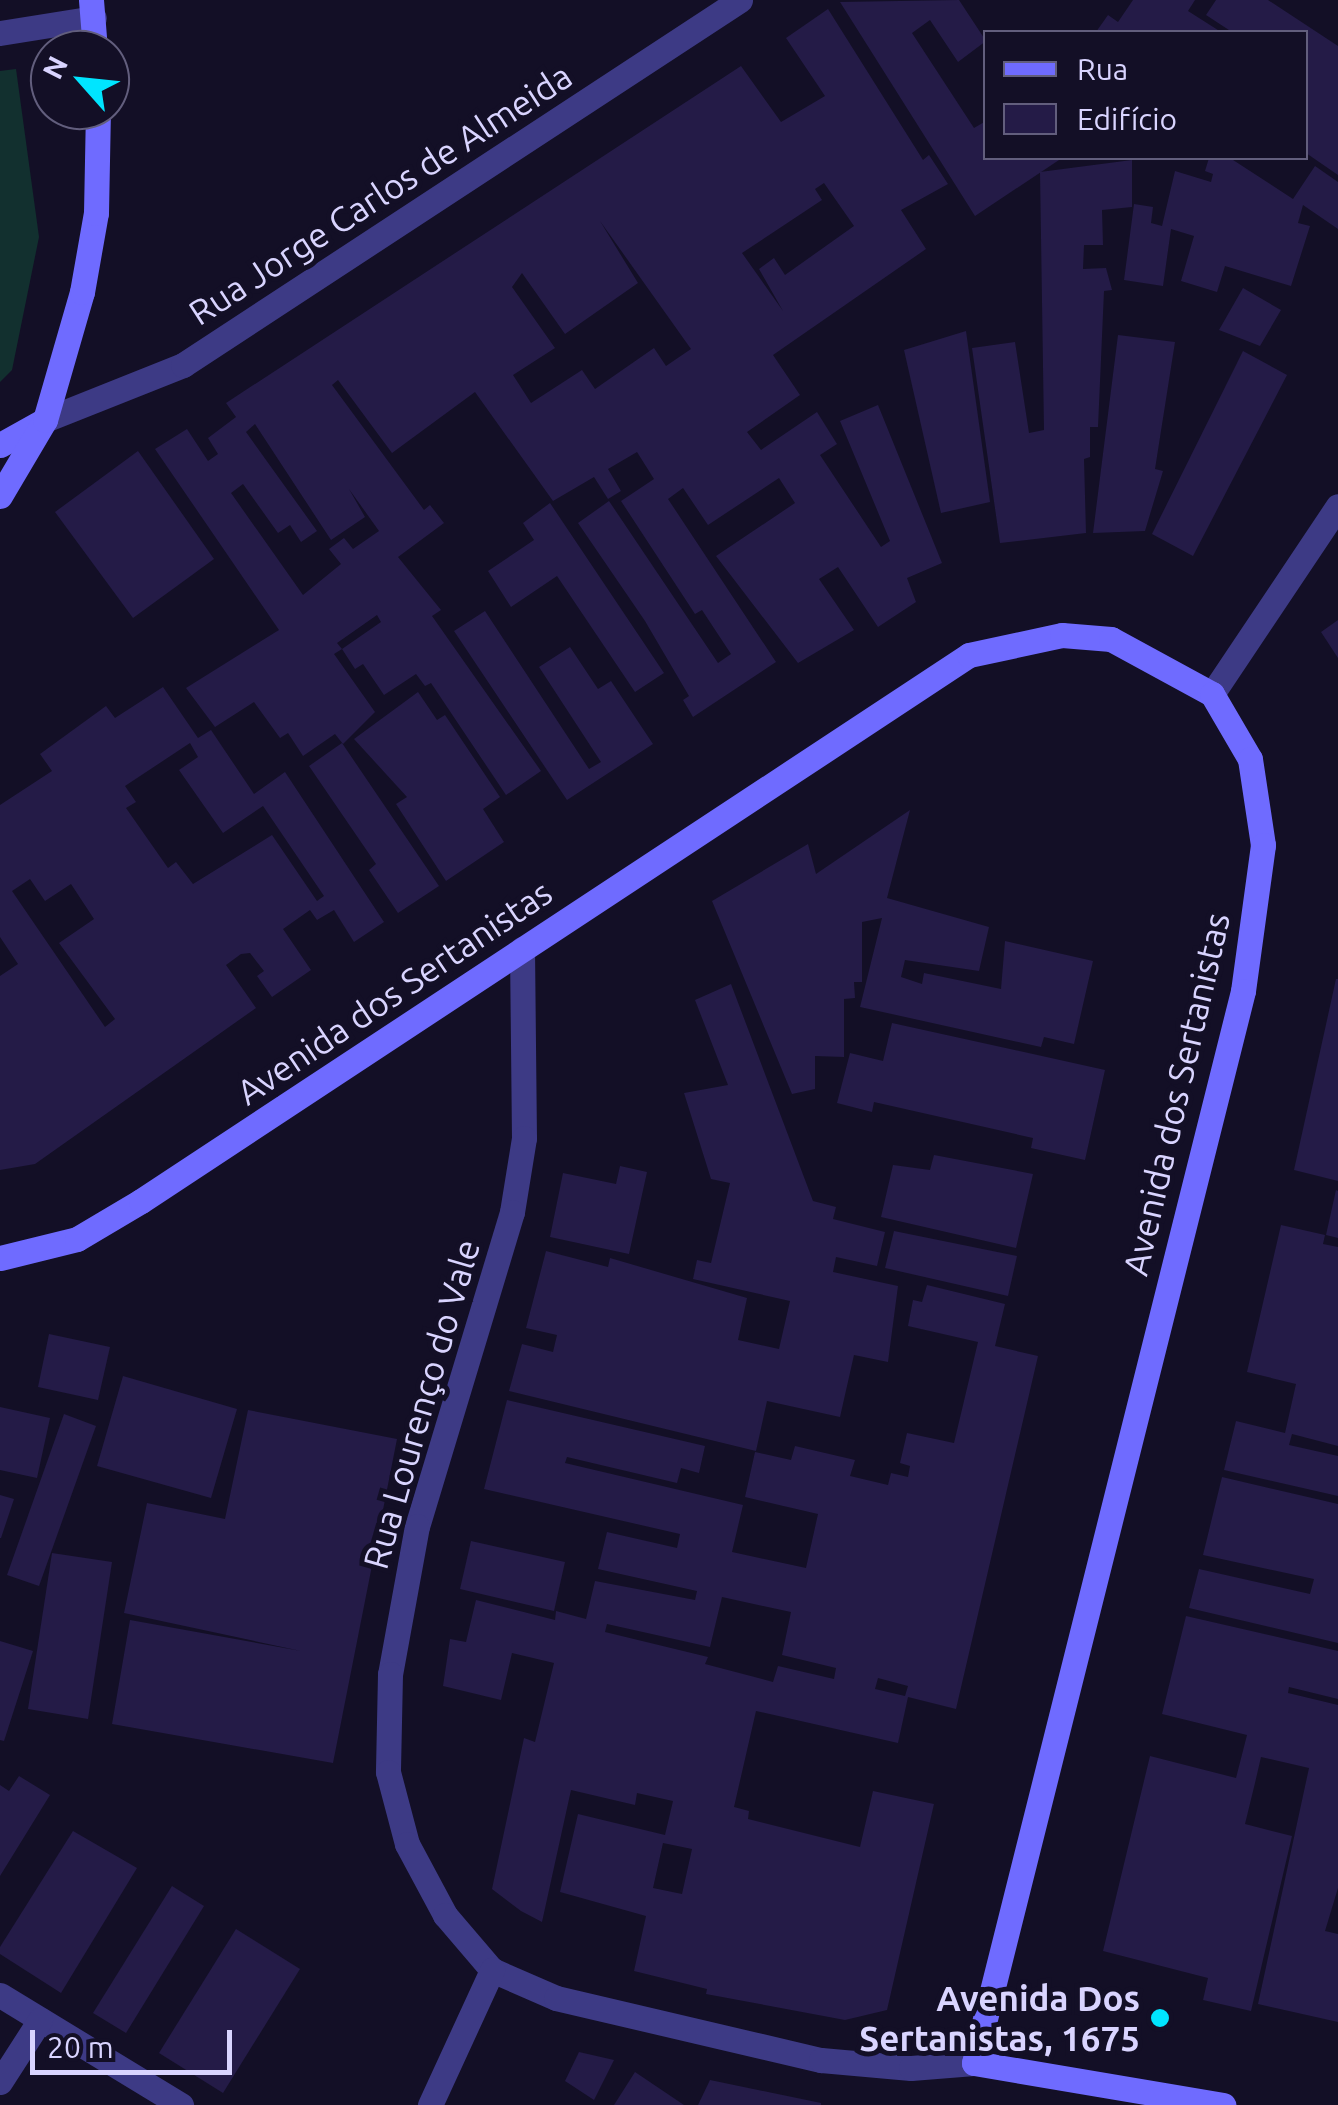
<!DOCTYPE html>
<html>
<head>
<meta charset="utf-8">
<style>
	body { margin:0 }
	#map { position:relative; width:1338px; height:2105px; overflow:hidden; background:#130f26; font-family:Ubuntu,sans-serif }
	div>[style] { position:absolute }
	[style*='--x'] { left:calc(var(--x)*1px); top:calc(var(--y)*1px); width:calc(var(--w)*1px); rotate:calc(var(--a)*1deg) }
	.green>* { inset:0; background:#12302f }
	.building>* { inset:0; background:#241b47 }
	.lane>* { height:25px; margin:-12.5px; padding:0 12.5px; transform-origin:12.5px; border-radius:12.5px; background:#3d3a85 }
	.street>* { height:25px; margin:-12.5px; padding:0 12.5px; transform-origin:12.5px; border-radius:12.5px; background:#3d3a85 }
	.secondary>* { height:25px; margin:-12.5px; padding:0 12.5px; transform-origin:12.5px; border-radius:12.5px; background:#6f6bff }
	.dots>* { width:28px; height:28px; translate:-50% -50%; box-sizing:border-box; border:5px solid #130f26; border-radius:50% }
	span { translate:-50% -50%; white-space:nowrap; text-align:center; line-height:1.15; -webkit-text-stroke:10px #130f26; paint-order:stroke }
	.street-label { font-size:35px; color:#d9d4ff }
	.poi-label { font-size:35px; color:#d9d4ff; font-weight:700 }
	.right { translate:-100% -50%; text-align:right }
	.legend { position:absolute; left:983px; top:30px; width:325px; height:130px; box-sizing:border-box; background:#130f26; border:2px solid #625e7d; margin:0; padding:12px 18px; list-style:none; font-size:30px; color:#d9d4ff }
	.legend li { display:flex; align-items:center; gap:20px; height:50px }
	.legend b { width:50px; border:2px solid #625e7d }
	.north { position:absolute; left:30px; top:30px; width:100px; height:100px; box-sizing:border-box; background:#130f26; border:2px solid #625e7d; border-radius:50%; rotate:297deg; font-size:28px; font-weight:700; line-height:40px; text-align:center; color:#d9d4ff }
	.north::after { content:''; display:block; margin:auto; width:35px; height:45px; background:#00e5ff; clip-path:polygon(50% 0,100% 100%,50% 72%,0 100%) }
	.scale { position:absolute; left:30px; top:2030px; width:202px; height:45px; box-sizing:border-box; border:5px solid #d9d4ff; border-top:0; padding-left:12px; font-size:30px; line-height:35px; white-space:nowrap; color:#d9d4ff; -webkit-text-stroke:8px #130f26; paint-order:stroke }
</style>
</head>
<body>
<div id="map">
	<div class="green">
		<i style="clip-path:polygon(16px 69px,39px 237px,12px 370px,0 382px,0 71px)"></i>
	</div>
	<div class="building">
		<i style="clip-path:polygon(959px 0,986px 41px,958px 62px,930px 20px,912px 33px,974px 128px,986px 121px,986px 158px,1062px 158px,975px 216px,840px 2px)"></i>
		<i style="clip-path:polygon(1133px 0,1195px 0,1188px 11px,1221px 32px,1096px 32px,1108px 15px,1118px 22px)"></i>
		<i style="clip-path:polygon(1216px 0,1268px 0,1338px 46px,1338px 175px,1306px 153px,1306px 32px,1232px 32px,1206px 15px)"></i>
		<i style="clip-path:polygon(evenodd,828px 9px,923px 160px,929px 155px,948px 184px,901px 210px,926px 249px,773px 355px,800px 395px,747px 432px,761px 450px,817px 412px,837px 444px,820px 455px,881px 547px,890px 541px,840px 421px,878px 405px,942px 563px,907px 578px,916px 602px,878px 627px,838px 567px,819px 579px,854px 630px,798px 663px,716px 556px,795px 503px,779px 478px,708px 525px,683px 488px,668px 499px,776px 662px,693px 717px,683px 700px,689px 696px,645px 621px,578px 523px,609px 501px,718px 663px,731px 654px,702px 610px,695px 614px,621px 501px,654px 479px,637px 452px,608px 469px,621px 491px,608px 499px,594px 477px,553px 501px,475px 392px,392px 453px,338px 380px,332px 385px,424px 510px,430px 505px,444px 523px,398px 557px,441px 610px,432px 616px,541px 771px,506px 795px,431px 683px,425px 686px,416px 674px,384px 695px,363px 664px,355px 669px,342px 649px,334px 654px,375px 712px,343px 744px,335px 734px,303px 756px,288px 733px,280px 738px,254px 702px,215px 727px,186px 688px,279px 630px,155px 449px,187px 429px,208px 461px,218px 454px,208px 438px,236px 417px,226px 403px,741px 66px,781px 122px,825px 96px,786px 38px,828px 9px,824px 183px,854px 226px,785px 275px,774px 258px,759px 269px,783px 311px,742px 253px,822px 200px,815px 189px,824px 183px,828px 9px,600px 221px,691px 349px,666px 366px,654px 348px,595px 389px,582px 370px,531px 403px,513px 375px,555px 348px,512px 287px,522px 273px,565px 334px,638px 283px,600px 221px,828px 9px,255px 424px,331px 540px,365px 517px,349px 489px,379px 531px,353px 549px,344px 538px,329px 549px,341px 564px,303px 595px,231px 493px,243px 484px,278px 533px,290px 525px,301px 542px,317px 531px,246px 432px,255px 424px,828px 9px,377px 615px,381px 622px,342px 649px,337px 643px,377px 615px)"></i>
		<i style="clip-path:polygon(1209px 158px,1230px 158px,1293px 199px,1315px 166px,1338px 182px,1338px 229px,1303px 205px,1298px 223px,1310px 226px,1291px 286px,1225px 266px,1217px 292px,1181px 281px,1194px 236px,1171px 229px,1163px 286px,1124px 280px,1134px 204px,1153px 207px,1151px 223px,1162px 226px,1175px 171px,1211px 182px,1213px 174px,1205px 171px)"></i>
		<i style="clip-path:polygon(1132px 160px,1132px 207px,1102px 210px,1103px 245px,1084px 245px,1083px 269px,1106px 268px,1112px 290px,1104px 291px,1098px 427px,1090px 427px,1090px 457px,1084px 459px,1086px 533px,1000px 543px,972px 348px,1015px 342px,1029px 433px,1044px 430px,1040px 172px)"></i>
		<i style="clip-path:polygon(1243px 288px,1281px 310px,1260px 346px,1219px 330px)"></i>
		<i style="clip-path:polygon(966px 331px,990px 502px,941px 513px,904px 350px)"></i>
		<i style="clip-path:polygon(1118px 335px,1175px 342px,1155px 469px,1163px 471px,1145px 531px,1093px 533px)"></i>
		<i style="clip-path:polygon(1243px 351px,1287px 375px,1193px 556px,1152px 534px)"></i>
		<i style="clip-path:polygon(138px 451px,214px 559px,133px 618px,55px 512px)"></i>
		<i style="clip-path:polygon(550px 503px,664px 673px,635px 692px,557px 576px,511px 607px,488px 571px,534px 540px,523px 523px)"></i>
		<i style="clip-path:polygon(485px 611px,589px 769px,601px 762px,539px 667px,570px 647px,598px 689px,611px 681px,653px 744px,567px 800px,454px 631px)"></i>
		<i style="clip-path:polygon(1338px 620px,1338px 658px,1321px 632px)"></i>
		<i style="clip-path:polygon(evenodd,163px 687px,198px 738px,211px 730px,254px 794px,285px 772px,384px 922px,354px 942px,334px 910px,317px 920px,310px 910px,283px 929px,311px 970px,272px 997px,257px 976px,264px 971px,250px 953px,241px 954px,226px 965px,256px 1008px,35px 1164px,0 1170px,0 976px,18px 964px,0 937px,0 805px,52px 771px,40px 754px,106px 706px,115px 718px,163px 687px,190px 743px,198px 757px,179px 770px,223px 833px,263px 806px,324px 896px,317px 901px,272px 835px,193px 884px,176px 862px,168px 868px,126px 808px,136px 802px,125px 786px,190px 743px,163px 687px,30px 879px,45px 901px,71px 884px,94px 919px,59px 943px,115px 1019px,105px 1027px,12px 891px,30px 879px)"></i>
		<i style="clip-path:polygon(418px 692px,437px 720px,445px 715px,500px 797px,483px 809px,504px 842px,446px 881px,396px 804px,407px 797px,354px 739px)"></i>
		<i style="clip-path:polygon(342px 743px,439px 886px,398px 913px,369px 870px,376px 864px,309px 766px)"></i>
		<i style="clip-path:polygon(910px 810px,887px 898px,989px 927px,979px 971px,905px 960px,901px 977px,922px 984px,924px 973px,1001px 989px,1005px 941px,1093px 961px,1074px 1044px,1044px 1037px,1041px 1047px,860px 1007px,882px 918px,862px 922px,862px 982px,854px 982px,855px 998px,844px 999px,844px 1057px,815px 1056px,815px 1089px,792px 1094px,712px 901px,808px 844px,816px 874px)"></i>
		<i style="clip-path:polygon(1336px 979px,1338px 979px,1338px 1181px,1294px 1170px)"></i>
		<i style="clip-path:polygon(731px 984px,813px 1201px,836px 1207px,833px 1219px,885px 1232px,877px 1266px,836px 1257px,833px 1272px,898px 1286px,888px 1362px,854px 1355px,840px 1417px,767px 1401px,756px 1451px,509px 1391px,522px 1344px,553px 1352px,557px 1335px,526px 1328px,546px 1251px,608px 1267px,610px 1258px,747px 1298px,738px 1340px,779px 1349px,790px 1301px,693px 1279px,697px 1260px,711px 1263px,730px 1183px,711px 1179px,684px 1093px,728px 1085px,695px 1000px)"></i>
		<i style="clip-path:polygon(892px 1023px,1105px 1070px,1085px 1160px,1031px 1148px,1033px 1138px,874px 1102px,872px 1112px,837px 1103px,850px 1053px,883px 1061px)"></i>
		<i style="clip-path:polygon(934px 1155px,1033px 1174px,1016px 1248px,881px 1217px,893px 1165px,930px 1170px)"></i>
		<i style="clip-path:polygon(620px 1166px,647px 1172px,629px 1254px,550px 1237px,563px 1173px,616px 1184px)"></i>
		<i style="clip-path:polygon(1336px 1190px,1338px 1191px,1338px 1238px,1326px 1235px)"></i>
		<i style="clip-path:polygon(1281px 1225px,1325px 1235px,1323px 1244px,1338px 1247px,1338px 1446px,1292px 1434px,1289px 1445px,1338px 1456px,1338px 1496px,1224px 1470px,1236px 1421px,1285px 1433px,1296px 1384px,1247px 1372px)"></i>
		<i style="clip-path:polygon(894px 1231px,1017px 1256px,1008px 1296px,885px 1268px)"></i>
		<i style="clip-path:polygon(evenodd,927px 1285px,1005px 1304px,995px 1346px,1038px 1356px,956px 1709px,908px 1697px,898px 1743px,756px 1711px,734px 1807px,749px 1811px,748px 1819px,860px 1847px,873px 1791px,934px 1804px,887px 2010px,845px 2020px,706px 1994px,707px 1989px,634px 1971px,646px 1916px,560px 1892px,578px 1814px,665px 1835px,673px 1801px,637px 1793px,635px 1805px,571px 1790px,542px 1922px,521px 1911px,492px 1889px,524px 1738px,535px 1742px,554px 1663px,512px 1653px,501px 1700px,443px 1686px,450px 1639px,466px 1642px,476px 1600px,555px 1620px,556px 1611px,586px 1619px,595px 1581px,695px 1600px,697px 1591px,598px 1569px,607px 1532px,677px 1548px,680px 1534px,484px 1489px,507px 1400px,705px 1446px,699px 1473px,681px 1468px,677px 1483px,567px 1457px,565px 1463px,743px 1505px,732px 1552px,806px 1568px,818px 1514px,745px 1497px,755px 1452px,791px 1460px,795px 1446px,855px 1460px,850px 1476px,888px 1485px,891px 1473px,908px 1477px,910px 1466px,900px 1463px,907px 1433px,954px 1443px,978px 1342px,908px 1326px,913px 1300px,922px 1302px,927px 1285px,722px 1597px,791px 1612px,782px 1655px,836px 1668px,834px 1679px,778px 1666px,773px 1682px,705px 1664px,708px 1657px,605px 1632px,607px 1624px,710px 1647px,722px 1597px,927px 1285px,878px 1678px,908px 1686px,905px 1696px,875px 1689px,878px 1678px,927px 1285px,663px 1843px,692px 1849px,682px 1894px,653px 1888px,663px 1843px)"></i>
		<i style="clip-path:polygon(49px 1334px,110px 1347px,98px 1400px,38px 1387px)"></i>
		<i style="clip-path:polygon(123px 1376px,237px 1409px,211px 1498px,97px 1466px)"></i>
		<i style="clip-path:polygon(0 1407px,50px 1418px,37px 1478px,0 1470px)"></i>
		<i style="clip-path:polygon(248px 1410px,397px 1439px,333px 1763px,112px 1724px,130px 1620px,301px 1651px,124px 1613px,147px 1503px,225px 1519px)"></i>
		<i style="clip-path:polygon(64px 1414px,96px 1426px,39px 1586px,7px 1575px)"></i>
		<i style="clip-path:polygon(1222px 1477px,1338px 1504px,1338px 1643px,1189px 1608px,1199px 1569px,1310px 1594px,1314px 1579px,1203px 1555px)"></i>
		<i style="clip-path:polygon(0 1495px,14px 1499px,1px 1538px,0 1538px)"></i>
		<i style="clip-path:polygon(471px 1541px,565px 1562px,554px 1611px,460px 1589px)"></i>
		<i style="clip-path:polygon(52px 1553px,112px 1562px,88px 1719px,28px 1709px)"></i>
		<i style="clip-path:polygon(1186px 1616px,1338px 1651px,1338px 1699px,1289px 1687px,1288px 1693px,1338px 1705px,1338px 1888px,1325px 1931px,1338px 1934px,1338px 2022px,1258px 2004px,1309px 1768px,1261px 1757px,1255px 1783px,1245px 1824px,1292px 1836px,1251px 2011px,1203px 2000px,1208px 1978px,1103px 1951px,1150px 1756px,1236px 1778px,1247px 1735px,1162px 1714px)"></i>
		<i style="clip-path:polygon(0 1641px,33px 1651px,4px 1741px,0 1740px)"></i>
		<i style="clip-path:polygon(19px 1776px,50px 1795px,0 1876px,0 1785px,9px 1791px)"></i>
		<i style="clip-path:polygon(73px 1831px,137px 1868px,61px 1993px,0 1954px,0 1947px)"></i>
		<i style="clip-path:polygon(172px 1886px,204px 1906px,126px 2033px,93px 2013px)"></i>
		<i style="clip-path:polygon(236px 1929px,300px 1969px,223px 2093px,159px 2053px)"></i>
		<i style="clip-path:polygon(579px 2052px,614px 2060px,594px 2100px,565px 2081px)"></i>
		<i style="clip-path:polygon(635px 2072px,684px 2105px,614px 2105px)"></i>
		<i style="clip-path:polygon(710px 2080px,821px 2103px,821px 2105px,698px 2105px)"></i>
	</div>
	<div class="lane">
		<i style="--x:1212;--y:694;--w:226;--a:-56.2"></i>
	</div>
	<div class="street">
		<i style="--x:0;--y:33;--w:95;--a:-9.1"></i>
		<i style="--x:45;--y:420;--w:149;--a:-21.7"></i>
		<i style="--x:183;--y:365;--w:666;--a:-33.24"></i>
		<i style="--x:522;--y:949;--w:189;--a:89.4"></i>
		<i style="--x:524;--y:1138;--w:75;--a:99.2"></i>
		<i style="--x:512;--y:1212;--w:328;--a:106.8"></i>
		<i style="--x:417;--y:1526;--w:150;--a:100.3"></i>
		<i style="--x:390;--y:1674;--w:98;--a:91.2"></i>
		<i style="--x:388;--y:1772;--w:74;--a:75.2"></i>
		<i style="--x:407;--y:1844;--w:81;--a:61.8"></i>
		<i style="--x:445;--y:1915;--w:72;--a:49.5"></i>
		<i style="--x:492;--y:1970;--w:70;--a:23.6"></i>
		<i style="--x:556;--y:1998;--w:272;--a:13.2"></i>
		<i style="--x:821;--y:2060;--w:90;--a:5.1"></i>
		<i style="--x:911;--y:2068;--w:63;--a:-4.5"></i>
		<i style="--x:0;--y:1995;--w:212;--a:31.3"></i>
		<i style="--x:0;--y:2082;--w:74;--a:-57.2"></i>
		<i style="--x:430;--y:2105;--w:149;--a:-65.3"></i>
	</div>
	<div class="secondary">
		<i style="--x:91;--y:0;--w:50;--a:85.4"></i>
		<i style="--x:0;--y:445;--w:51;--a:-29.1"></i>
		<i style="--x:0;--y:496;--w:88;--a:-59.4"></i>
		<i style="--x:45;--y:420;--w:133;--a:-73.9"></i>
		<i style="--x:82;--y:292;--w:80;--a:-80"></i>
		<i style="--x:96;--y:213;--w:103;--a:-88.9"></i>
		<i style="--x:0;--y:1258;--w:79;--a:-13.9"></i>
		<i style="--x:77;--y:1239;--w:74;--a:-30.7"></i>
		<i style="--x:141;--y:1201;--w:992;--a:-33.4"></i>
		<i style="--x:969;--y:655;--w:95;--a:-12.1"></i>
		<i style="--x:1062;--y:635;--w:49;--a:4.7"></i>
		<i style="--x:1111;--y:639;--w:115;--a:28.6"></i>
		<i style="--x:1212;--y:694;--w:75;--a:59.7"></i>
		<i style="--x:1250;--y:759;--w:87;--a:81.4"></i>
		<i style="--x:1263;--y:845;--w:147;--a:97.8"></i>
		<i style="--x:1243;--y:991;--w:1105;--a:104.09"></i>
		<i style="--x:974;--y:2063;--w:253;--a:9.6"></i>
	</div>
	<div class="dots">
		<i style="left:1160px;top:2018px;background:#00e5ff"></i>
	</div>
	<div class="street-label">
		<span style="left:380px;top:194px;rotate:-33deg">Rua Jorge Carlos de Almeida</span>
		<span style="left:394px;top:992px;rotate:-34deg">Avenida dos Sertanistas</span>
		<span style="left:1176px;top:1094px;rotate:-77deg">Avenida dos Sertanistas</span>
		<span style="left:421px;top:1404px;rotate:-74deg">Rua Lourenço do Vale</span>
	</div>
	<div class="poi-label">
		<span class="right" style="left:1140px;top:2018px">Avenida Dos<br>Sertanistas, 1675</span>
	</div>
	<ul class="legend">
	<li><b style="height:12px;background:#6f6bff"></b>Rua</li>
	<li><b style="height:28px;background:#241b47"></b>Edifício</li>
	</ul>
	<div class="north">N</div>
	<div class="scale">20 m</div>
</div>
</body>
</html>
